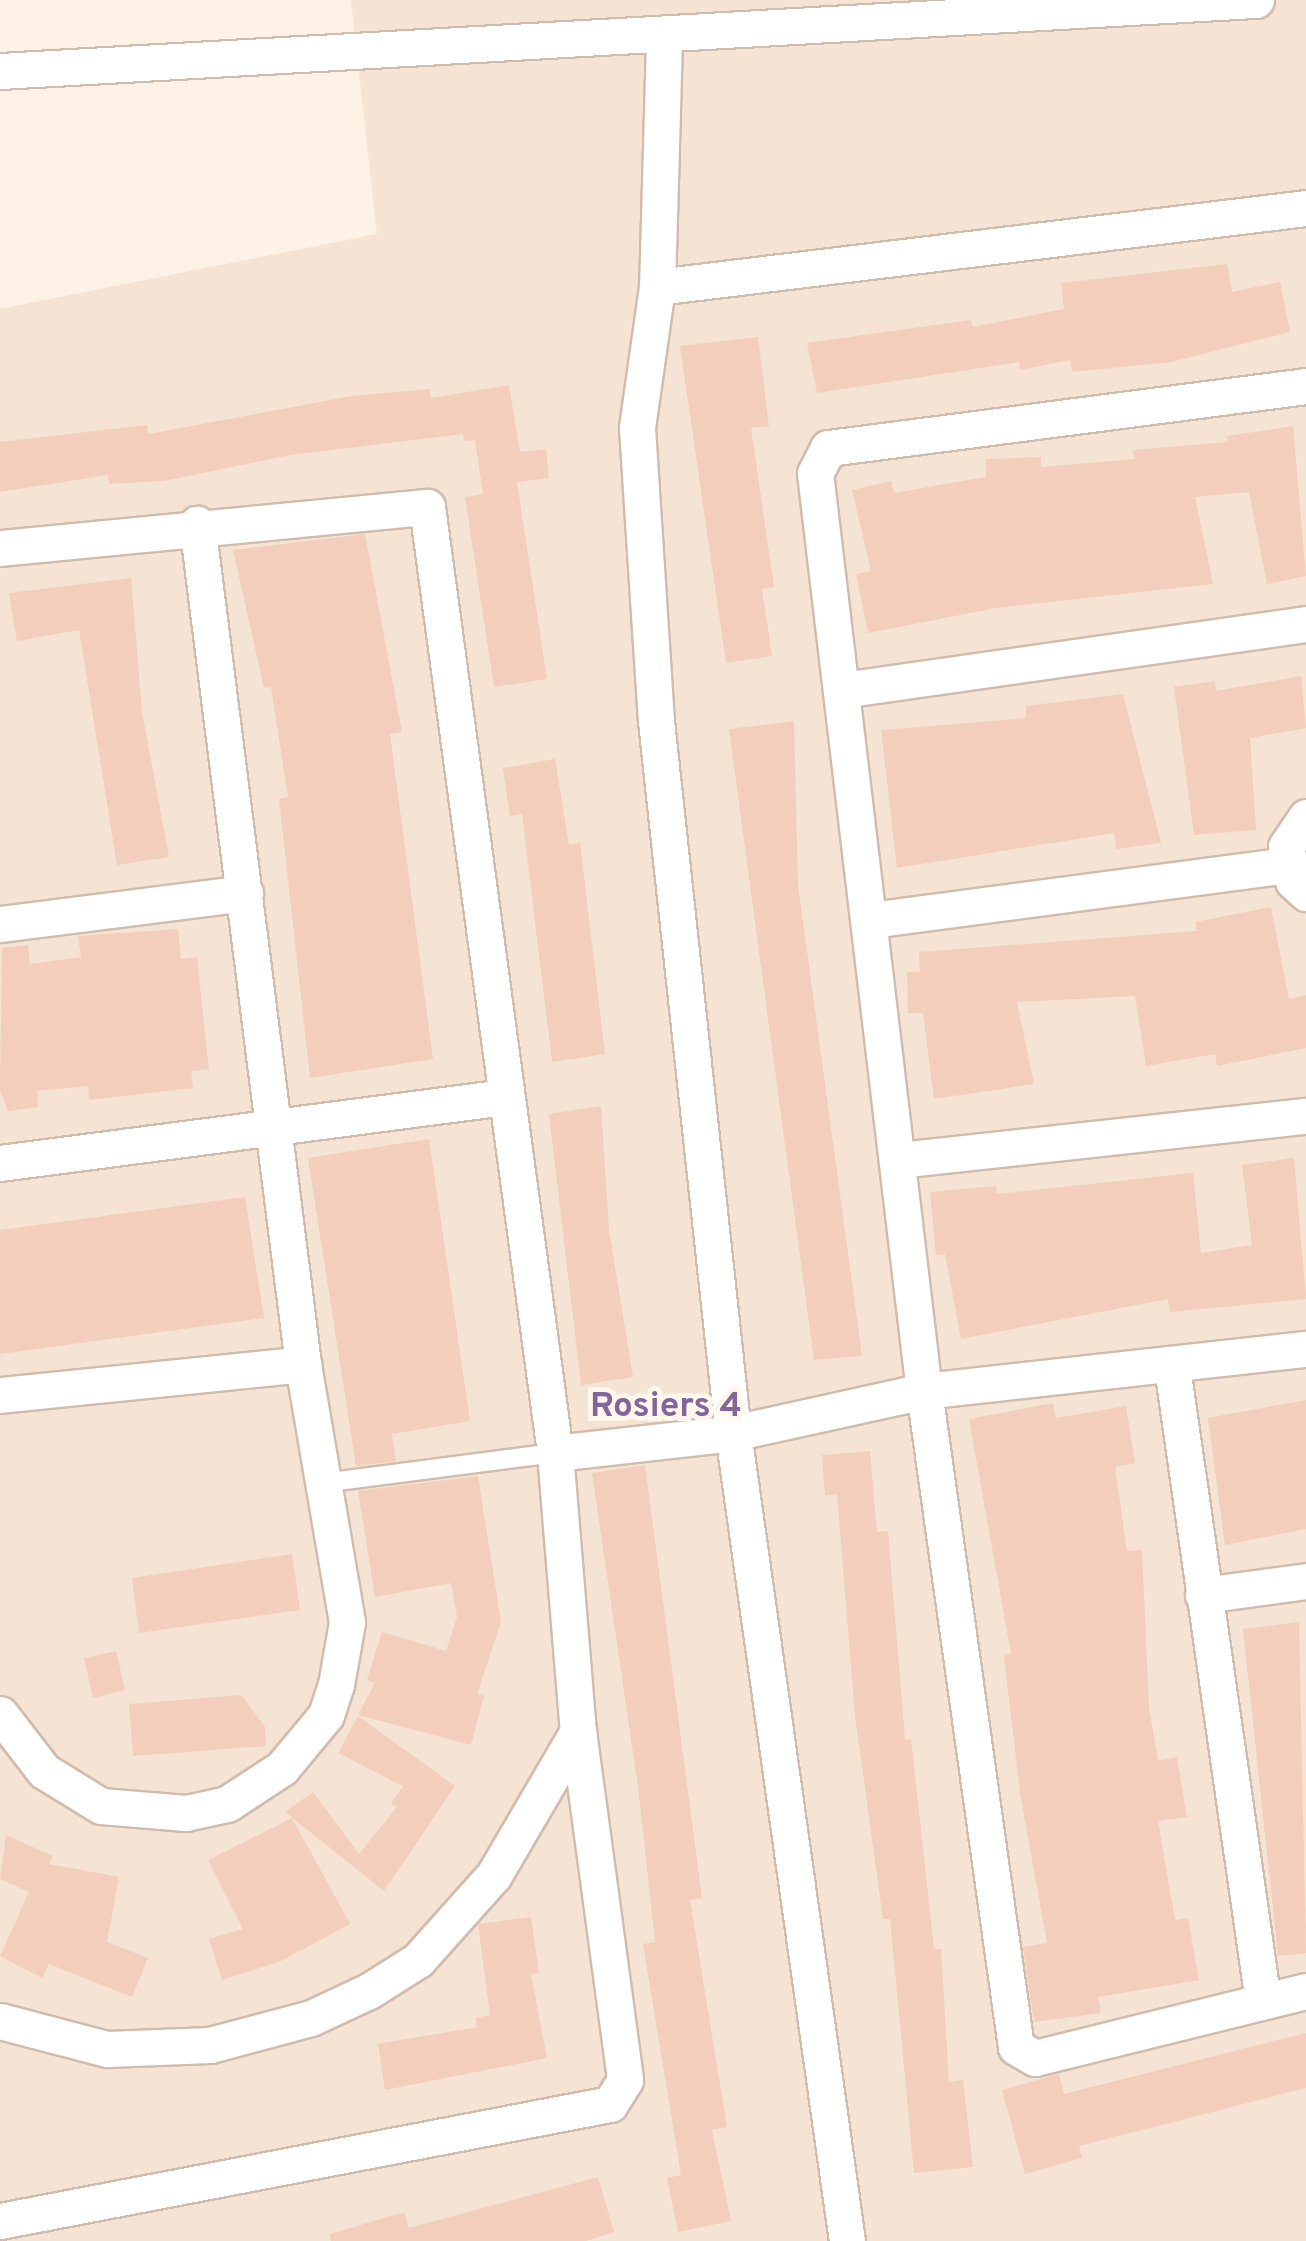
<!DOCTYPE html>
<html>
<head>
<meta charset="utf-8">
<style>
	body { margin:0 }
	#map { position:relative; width:1306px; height:2241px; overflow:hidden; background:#fdf2e5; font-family:Overpass,sans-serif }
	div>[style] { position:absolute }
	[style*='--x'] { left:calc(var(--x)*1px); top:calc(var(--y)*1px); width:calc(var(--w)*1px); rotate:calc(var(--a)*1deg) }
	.residential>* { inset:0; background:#f5e3d3 }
	.building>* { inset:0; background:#f3cebc }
	.roads { filter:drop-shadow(2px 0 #d1bbad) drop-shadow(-2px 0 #d1bbad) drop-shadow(0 2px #d1bbad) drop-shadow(0 -2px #d1bbad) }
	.lane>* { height:18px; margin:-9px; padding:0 9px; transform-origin:9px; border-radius:9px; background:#fff }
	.street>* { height:35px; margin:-17.5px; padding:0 17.5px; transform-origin:17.5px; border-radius:17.5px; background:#fff }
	span { translate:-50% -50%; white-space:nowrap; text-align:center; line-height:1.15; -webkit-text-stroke:10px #fff6ec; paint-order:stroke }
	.neighbourhood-label { font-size:35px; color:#84659a; font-weight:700 }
</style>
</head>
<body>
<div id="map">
	<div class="residential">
		<i style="clip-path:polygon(351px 0,1306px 0,1306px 2241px,0 2241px,0 309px,377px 234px)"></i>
	</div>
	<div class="building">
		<i style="clip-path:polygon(1227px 264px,1232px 292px,1280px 282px,1290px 332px,1171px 362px,1072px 372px,1070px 360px,1020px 370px,1019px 362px,817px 393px,807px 343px,971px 320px,973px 327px,1064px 309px,1061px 283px)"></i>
		<i style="clip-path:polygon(758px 337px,769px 426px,751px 428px,774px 587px,762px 589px,772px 656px,726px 663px,680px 346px)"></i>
		<i style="clip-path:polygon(509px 385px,520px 452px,546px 449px,549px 478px,517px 482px,547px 679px,494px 687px,465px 497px,483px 494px,475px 440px,464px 441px,463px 434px,290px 455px,164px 481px,109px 484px,108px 475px,0 492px,0 442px,147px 425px,148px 434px,352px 396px,429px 389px,431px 398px)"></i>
		<i style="clip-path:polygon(1293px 426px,1306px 576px,1267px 584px,1249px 492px,1195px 497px,1213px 584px,996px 608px,868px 633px,856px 574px,871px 571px,852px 490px,891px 481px,894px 493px,986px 477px,986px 459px,1041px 457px,1041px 467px,1134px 459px,1133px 450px,1228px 442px,1227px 436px)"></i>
		<i style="clip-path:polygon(365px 534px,402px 732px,390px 734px,433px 1059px,310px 1078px,279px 799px,288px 797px,271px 687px,264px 688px,233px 550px)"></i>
		<i style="clip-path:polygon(131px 578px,142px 712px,169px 857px,117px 865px,79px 630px,17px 641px,9px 593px)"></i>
		<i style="clip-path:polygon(1301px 676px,1306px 728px,1250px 738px,1256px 830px,1194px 835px,1174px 687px,1215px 681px,1216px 691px)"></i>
		<i style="clip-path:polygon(1123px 694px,1161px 843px,1116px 849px,1114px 833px,897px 868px,881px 730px,1026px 718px,1026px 706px)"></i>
		<i style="clip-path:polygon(794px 721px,798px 885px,862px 1356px,814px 1360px,729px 729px)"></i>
		<i style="clip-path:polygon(555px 759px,569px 845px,580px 843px,605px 1054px,552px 1062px,522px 814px,510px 816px,503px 768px)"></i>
		<i style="clip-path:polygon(1271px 907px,1289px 999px,1306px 995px,1306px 1048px,1217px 1066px,1215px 1054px,1146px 1066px,1135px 996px,1017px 1002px,1034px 1084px,934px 1099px,923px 1013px,908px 1013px,907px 972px,920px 972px,919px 952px,1197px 931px,1195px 922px)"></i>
		<i style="clip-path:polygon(178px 929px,181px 959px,197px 957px,209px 1069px,191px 1071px,193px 1088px,89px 1100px,88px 1086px,37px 1091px,38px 1107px,8px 1111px,0 1090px,2px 948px,28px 945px,30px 964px,81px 957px,78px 936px)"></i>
		<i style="clip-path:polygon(601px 1106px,609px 1230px,633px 1377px,581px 1385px,549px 1114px)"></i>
		<i style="clip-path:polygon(429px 1139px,470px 1421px,392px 1434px,396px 1461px,356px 1466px,308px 1158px)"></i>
		<i style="clip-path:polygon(1294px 1158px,1306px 1299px,1170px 1312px,1168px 1299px,961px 1339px,945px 1254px,936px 1255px,930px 1192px,996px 1186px,997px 1194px,1193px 1173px,1201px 1253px,1252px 1245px,1242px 1165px)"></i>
		<i style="clip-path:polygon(245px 1197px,264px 1318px,0 1354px,0 1230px)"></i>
		<i style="clip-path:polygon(1306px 1400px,1306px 1529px,1225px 1545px,1208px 1418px)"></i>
		<i style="clip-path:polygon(1053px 1403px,1056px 1418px,1126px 1406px,1135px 1463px,1115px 1467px,1127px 1551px,1142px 1550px,1149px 1708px,1158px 1761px,1177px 1757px,1187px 1817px,1158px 1821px,1175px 1920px,1188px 1918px,1199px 1980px,1098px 1997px,1101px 2013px,1034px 2022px,1023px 1947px,1047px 1943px,1020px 1793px,1004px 1656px,1011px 1654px,969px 1419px)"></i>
		<i style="clip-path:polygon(870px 1451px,877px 1532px,888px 1531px,905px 1740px,911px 1739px,934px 1949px,941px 1949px,949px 2082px,963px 2080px,973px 2167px,914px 2173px,890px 1919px,883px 1919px,855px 1716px,837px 1494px,825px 1496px,822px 1455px)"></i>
		<i style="clip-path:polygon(645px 1465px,702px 1898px,690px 1900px,727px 2127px,712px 2130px,731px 2221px,678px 2232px,667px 2178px,681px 2175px,643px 1944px,655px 1942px,638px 1787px,592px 1473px)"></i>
		<i style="clip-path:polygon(478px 1476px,501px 1622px,477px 1694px,484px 1696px,471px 1745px,358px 1715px,375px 1683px,367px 1680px,382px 1632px,446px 1651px,457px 1617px,451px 1583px,375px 1597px,358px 1491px)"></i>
		<i style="clip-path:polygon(292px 1554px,300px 1610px,139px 1633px,132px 1578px)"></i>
		<i style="clip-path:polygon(1299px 1622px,1306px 1953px,1278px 1956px,1243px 1629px)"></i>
		<i style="clip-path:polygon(116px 1651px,125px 1690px,93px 1698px,84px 1658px)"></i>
		<i style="clip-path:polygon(241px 1695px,265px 1727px,266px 1746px,133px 1756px,129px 1704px)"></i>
		<i style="clip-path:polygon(358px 1716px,455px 1786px,384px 1891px,285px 1812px,313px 1792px,359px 1854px,397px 1807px,391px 1803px,403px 1786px,338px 1753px)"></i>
		<i style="clip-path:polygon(292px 1818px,350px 1924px,281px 1961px,222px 1980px,209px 1939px,243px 1929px,208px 1860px)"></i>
		<i style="clip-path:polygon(6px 1835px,53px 1856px,49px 1864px,119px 1877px,107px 1942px,148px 1958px,132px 1997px,49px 1964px,42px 1978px,0 1956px,29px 1892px,0 1879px)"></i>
		<i style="clip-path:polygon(531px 1917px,539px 1973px,531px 1974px,547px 2058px,385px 2090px,378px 2044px,477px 2027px,475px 2018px,490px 2015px,478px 1924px)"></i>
		<i style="clip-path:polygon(1306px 2033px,1306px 2088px,1079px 2146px,1082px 2158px,1025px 2174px,1002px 2090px,1059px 2074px,1064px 2094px)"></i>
		<i style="clip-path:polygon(598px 2177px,614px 2232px,586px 2241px,331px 2241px,330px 2234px,404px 2212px,409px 2228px)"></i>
	</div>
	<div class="roads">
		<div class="lane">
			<i style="--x:323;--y:1483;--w:234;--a:-7.4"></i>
		</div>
		<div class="street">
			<i style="--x:664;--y:39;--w:248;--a:91.6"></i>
			<i style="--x:657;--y:287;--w:142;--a:98.1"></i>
			<i style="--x:637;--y:428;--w:294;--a:86.3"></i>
			<i style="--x:656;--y:721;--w:716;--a:83.83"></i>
			<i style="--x:733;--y:1433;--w:816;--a:81.97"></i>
			<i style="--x:0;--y:71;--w:1258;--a:-3.24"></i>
			<i style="--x:657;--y:287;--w:654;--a:-6.94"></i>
			<i style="--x:1306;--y:386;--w:482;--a:172.6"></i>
			<i style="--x:828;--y:448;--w:28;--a:117"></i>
			<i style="--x:815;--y:473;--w:924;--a:83.23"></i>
			<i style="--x:924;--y:1391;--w:662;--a:82.02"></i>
			<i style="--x:1016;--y:2047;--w:22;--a:30"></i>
			<i style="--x:1035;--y:2058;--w:279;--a:-13.9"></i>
			<i style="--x:0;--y:548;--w:429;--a:-5.5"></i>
			<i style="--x:427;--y:507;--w:955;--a:82.29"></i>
			<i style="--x:555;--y:1453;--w:279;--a:85.3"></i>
			<i style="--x:578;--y:1731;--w:352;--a:82.3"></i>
			<i style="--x:625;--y:2080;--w:28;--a:122"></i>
			<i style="--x:610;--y:2104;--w:621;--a:169.14"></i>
			<i style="--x:842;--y:690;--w:469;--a:-8.1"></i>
			<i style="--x:1306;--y:817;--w:36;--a:124"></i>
			<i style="--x:1286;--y:847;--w:35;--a:78"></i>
			<i style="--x:1293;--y:881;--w:18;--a:43"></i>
			<i style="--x:870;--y:920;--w:420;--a:-7.5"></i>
			<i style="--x:0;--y:924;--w:247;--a:-7.2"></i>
			<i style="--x:899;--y:1160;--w:409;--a:-6.2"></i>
			<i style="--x:0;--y:1163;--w:509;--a:-7.45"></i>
			<i style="--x:1172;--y:1367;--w:641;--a:81.84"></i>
			<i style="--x:0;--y:1395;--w:305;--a:-5.8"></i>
			<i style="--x:555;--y:1453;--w:179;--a:-6.4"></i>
			<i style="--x:733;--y:1433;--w:196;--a:-12.4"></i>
			<i style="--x:924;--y:1391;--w:384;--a:-6.3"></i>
			<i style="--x:1203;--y:1595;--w:104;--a:-7.7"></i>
			<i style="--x:0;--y:1714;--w:72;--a:52.3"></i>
			<i style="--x:44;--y:1771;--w:67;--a:31.6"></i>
			<i style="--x:101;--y:1806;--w:85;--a:4.7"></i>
			<i style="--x:186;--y:1813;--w:42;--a:-12.4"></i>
			<i style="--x:227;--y:1804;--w:66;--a:-33.2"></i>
			<i style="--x:282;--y:1768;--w:69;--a:-50.3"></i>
			<i style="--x:326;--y:1715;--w:32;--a:-72"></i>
			<i style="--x:336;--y:1685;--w:64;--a:-80.1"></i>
			<i style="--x:347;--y:1622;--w:262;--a:-99.7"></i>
			<i style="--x:303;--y:1364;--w:847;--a:-97.19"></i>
			<i style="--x:0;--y:2021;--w:111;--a:14.7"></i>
			<i style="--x:107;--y:2049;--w:103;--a:-2.2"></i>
			<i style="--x:210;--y:2045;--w:105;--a:-15"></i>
			<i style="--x:311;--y:2018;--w:64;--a:-25"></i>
			<i style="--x:369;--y:1991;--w:58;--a:-32.3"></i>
			<i style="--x:418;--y:1960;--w:114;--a:-48.2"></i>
			<i style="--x:494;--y:1875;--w:167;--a:-59.7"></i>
		</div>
	</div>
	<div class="neighbourhood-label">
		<span style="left:666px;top:1407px">Rosiers 4</span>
	</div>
</div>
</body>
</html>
